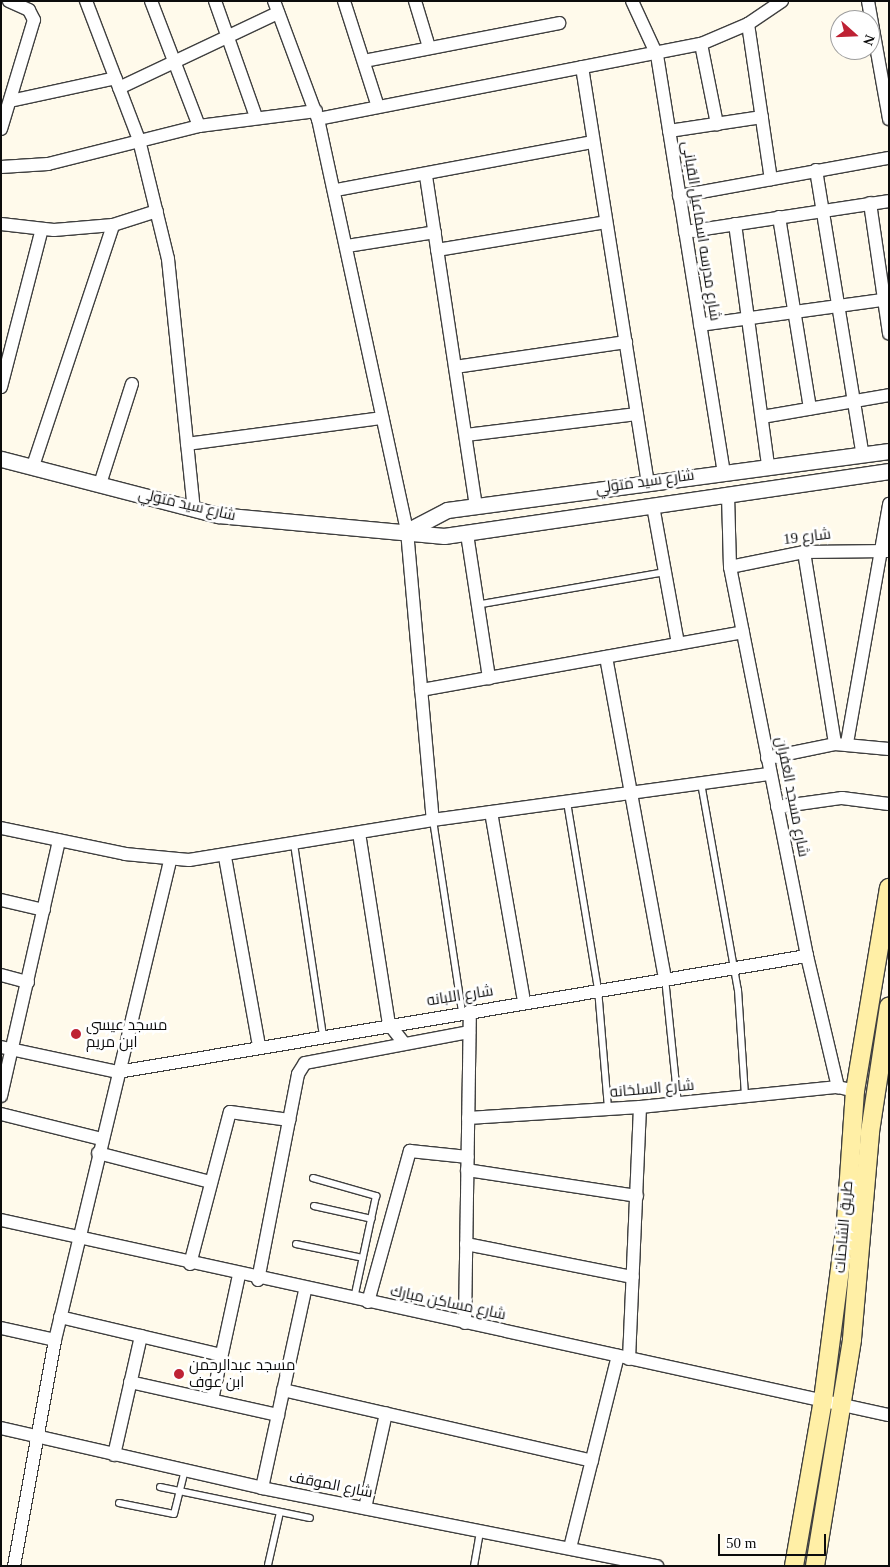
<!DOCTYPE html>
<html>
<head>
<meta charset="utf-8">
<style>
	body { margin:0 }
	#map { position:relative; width:890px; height:1567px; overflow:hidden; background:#fffaeb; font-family:"Times New Roman",Cairo,serif }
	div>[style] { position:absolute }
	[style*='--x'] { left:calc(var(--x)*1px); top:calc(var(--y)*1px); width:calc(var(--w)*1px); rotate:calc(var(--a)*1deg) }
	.roads { filter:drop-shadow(1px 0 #3f3f3f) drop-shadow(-1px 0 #3f3f3f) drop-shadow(0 1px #3f3f3f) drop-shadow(0 -1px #3f3f3f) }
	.service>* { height:6px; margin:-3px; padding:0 3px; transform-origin:3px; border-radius:3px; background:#fff }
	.minor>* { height:12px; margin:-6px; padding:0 6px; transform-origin:6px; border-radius:6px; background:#fff }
	.tertiary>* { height:15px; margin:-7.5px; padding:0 7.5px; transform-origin:7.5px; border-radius:7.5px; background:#fff }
	.secondary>* { height:18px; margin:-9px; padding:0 9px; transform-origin:9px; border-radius:9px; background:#ffefa6 }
	.dots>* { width:14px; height:14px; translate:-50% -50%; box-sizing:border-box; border:2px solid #fff; border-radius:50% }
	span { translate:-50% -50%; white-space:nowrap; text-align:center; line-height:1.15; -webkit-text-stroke:5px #fff; paint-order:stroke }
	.street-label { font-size:15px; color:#0c0c0c }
	.poi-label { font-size:15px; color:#0c0c0c }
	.left { translate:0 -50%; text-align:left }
	.frame { position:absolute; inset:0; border:2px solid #0c0c0c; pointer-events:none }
	.north { position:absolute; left:830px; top:10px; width:50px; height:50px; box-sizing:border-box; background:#fff; border:1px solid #9e9e9e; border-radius:50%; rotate:110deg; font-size:14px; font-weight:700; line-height:20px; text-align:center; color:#0c0c0c }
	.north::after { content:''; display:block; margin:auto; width:18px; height:22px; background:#be2234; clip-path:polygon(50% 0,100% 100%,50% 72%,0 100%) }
	.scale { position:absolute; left:718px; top:1534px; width:108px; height:22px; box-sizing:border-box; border:2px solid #0c0c0c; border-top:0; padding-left:6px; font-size:15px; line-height:18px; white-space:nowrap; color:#0c0c0c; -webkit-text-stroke:4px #fff; paint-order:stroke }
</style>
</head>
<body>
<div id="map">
	<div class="roads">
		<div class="service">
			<i style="--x:476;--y:605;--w:192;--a:-9.9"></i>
			<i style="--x:701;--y:783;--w:210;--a:79.9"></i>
			<i style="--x:738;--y:990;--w:106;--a:86.2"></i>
			<i style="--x:567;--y:802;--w:190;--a:80.6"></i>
			<i style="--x:598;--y:989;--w:120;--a:85.2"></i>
			<i style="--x:433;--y:820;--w:194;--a:81.4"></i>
			<i style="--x:294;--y:844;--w:193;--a:81.4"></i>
			<i style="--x:665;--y:978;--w:127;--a:84.1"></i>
			<i style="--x:313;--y:1178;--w:66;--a:15.9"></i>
			<i style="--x:376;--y:1196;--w:105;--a:102.1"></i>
			<i style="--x:314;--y:1206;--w:59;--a:12.6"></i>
			<i style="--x:296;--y:1244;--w:68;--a:11.8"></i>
			<i style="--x:160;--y:1487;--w:153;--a:11.7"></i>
			<i style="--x:119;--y:1503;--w:56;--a:11.3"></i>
			<i style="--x:174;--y:1514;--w:45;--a:-76"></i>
			<i style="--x:268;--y:1565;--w:54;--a:-77.2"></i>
			<i style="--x:474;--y:1566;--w:36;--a:-80"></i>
		</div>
		<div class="minor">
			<i style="--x:86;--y:1;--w:149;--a:69.1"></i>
			<i style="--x:139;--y:140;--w:122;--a:76.3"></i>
			<i style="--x:168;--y:259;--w:252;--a:84.1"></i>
			<i style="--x:151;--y:1;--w:134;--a:69"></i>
			<i style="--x:215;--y:1;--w:123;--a:70.5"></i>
			<i style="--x:274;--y:1;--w:126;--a:69.6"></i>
			<i style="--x:318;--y:119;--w:422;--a:77.8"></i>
			<i style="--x:407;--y:531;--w:290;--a:84.9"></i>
			<i style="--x:344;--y:1;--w:111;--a:72.2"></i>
			<i style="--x:415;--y:1;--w:48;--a:73.1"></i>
			<i style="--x:632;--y:1;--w:60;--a:65.2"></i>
			<i style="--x:657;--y:55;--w:421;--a:80.9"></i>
			<i style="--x:868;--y:1;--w:120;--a:79.9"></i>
			<i style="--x:748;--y:24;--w:157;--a:81.6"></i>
			<i style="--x:701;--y:44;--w:82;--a:78.7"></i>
			<i style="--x:364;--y:61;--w:199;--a:-11"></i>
			<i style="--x:582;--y:67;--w:420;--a:81"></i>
			<i style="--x:119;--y:88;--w:176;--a:-25.3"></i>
			<i style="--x:10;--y:101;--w:108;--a:-12.2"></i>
			<i style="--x:318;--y:119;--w:390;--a:-11.1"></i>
			<i style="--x:701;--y:44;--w:51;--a:-23.1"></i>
			<i style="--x:748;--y:24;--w:41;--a:-34.1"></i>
			<i style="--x:1;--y:129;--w:114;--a:-73.2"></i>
			<i style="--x:34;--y:20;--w:11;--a:-117"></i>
			<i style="--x:29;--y:10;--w:22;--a:-156"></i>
			<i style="--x:669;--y:131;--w:94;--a:-8.6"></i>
			<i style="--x:1;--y:167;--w:47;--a:-3.7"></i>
			<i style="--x:48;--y:164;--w:156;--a:-14.1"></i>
			<i style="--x:199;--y:126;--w:118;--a:-7.3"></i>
			<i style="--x:816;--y:170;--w:286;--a:80.7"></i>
			<i style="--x:426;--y:176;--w:334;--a:81.4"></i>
			<i style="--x:336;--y:190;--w:261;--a:-10.6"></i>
			<i style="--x:679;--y:196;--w:213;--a:-10.3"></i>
			<i style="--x:870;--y:203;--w:132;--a:81.7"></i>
			<i style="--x:779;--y:217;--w:194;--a:80.8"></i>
			<i style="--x:1;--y:224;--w:53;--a:6.5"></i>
			<i style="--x:54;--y:230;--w:59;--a:-4.8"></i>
			<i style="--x:113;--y:225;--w:46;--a:-17.7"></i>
			<i style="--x:735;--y:224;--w:243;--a:82.2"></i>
			<i style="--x:685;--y:232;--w:206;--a:-8.6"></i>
			<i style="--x:347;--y:246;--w:89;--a:-9"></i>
			<i style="--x:437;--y:250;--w:171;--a:-9.4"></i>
			<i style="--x:700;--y:325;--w:191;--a:-7.8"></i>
			<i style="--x:455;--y:367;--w:173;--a:-8.3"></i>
			<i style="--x:1;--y:387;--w:163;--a:-75.5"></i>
			<i style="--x:762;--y:417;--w:129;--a:-9.8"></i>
			<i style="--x:466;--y:435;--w:172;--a:-7"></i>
			<i style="--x:187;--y:444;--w:197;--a:-7.6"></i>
			<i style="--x:33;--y:466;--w:254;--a:-71.6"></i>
			<i style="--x:100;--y:484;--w:105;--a:-72.3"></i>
			<i style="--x:728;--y:495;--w:72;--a:88.4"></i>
			<i style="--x:730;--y:567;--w:397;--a:78.8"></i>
			<i style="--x:807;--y:956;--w:135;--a:76.7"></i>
			<i style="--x:838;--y:1087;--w:17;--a:13"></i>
			<i style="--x:653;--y:506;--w:140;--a:79.7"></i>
			<i style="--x:467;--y:534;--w:146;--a:81.3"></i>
			<i style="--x:804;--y:552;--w:194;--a:80.8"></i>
			<i style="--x:730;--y:567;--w:76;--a:-11.5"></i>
			<i style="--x:804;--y:552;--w:85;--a:-0.7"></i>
			<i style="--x:606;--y:657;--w:326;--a:79.6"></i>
			<i style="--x:421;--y:690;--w:327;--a:-10.2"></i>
			<i style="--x:847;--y:743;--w:243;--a:-80"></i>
			<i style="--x:767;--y:758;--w:69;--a:-11.6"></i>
			<i style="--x:835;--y:744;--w:54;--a:5.3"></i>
			<i style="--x:777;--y:807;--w:66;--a:-7.9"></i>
			<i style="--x:842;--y:798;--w:47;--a:7.3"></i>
			<i style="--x:491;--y:812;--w:193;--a:80.1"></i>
			<i style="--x:1;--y:828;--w:127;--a:11.8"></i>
			<i style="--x:125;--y:854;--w:64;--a:5.4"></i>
			<i style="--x:189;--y:860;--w:247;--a:-9.3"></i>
			<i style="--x:433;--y:820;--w:340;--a:-7.8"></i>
			<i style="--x:359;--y:833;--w:193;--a:81.1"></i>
			<i style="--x:389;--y:1024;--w:24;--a:52"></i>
			<i style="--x:225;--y:857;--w:192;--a:79.8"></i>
			<i style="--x:1;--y:900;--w:44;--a:13.1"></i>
			<i style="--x:1;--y:975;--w:28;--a:15"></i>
			<i style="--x:1;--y:1047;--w:120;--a:12.1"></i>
			<i style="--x:118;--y:1072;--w:699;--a:-9.56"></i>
			<i style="--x:1;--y:1096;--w:262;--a:-77.2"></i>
			<i style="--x:1;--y:1114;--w:103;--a:14"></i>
			<i style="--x:468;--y:1118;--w:172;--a:-3.7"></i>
			<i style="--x:640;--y:1107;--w:199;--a:-5.8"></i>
			<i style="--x:98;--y:1153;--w:116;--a:14.5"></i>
			<i style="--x:467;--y:1170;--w:172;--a:8.7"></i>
			<i style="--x:1;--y:1220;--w:909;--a:12.39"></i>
			<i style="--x:466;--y:1244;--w:170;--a:11.2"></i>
			<i style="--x:190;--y:1264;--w:157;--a:-75.3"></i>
			<i style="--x:230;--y:1112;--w:60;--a:7.7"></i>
			<i style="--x:258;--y:1280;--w:210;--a:-79"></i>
			<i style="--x:298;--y:1074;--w:13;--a:-58"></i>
			<i style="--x:305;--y:1063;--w:167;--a:-10.7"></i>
			<i style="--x:368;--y:1302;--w:157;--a:-74.5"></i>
			<i style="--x:410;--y:1151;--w:58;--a:5.9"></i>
			<i style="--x:60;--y:1317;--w:165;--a:13.3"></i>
			<i style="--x:465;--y:1323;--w:312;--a:-89.1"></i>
			<i style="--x:1;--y:1328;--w:55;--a:12.5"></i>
			<i style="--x:629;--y:1359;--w:252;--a:-87.5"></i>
			<i style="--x:130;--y:1382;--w:152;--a:12.6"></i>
			<i style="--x:283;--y:1390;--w:317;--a:12.9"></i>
			<i style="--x:212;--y:1400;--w:128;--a:-77.8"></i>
			<i style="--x:1;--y:1428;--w:268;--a:12.9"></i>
			<i style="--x:262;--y:1488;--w:403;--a:11.2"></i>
			<i style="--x:114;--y:1455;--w:122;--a:-77.2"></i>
			<i style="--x:262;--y:1488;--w:203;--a:-77.7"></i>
			<i style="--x:365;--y:1508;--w:97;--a:-77.5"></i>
			<i style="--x:570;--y:1548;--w:198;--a:-76"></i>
			<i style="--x:14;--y:1566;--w:230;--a:-79.7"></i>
			<i style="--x:55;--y:1340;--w:494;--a:-76.5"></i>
		</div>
		<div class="tertiary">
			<i style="--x:1;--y:459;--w:224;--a:14.5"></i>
			<i style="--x:218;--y:515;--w:227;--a:5.3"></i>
			<i style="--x:444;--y:536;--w:450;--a:-8.3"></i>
			<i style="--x:407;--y:531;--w:45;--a:-27.7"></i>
			<i style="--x:447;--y:510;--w:446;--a:-7.6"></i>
		</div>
		<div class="secondary">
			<i style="--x:794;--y:1566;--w:169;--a:-80.1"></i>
			<i style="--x:823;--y:1400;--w:179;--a:-82.6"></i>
			<i style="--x:846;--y:1222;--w:131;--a:-86.1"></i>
			<i style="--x:855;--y:1091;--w:206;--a:-80.5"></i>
			<i style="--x:815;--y:1566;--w:230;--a:-80.7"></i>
			<i style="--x:852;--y:1339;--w:208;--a:-85"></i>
			<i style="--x:870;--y:1132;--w:127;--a:-81.4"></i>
		</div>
	</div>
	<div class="dots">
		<i style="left:76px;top:1034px;background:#be2234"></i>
		<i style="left:179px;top:1374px;background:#be2234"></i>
	</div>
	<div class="street-label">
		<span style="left:701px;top:231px;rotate:81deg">شارع مدرسه اسماعيل القبانى</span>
		<span style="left:645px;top:482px;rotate:-8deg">شارع سيد متولي</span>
		<span style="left:187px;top:505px;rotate:13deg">شارع سيد متولي</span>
		<span style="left:807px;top:537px;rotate:-7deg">شارع 19</span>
		<span style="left:792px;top:797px;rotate:79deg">شارع مسجد الغفران</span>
		<span style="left:460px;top:996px;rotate:-9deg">شارع اللبانه</span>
		<span style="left:652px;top:1089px;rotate:-5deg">شارع السلخانه</span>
		<span style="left:844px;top:1227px;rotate:-85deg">طريق الشاحنات</span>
		<span style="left:448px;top:1303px;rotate:12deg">شارع مساكن مبارك</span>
		<span style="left:331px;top:1485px;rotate:11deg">شارع الموقف</span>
	</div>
	<div class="poi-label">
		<span class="left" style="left:86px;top:1034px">مسجد عيسى<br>ابن مريم</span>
		<span class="left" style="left:189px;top:1374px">مسجد عبدالرحمن<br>ابن عوف</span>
	</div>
	<div class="frame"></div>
	<div class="north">N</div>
	<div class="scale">50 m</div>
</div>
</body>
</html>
